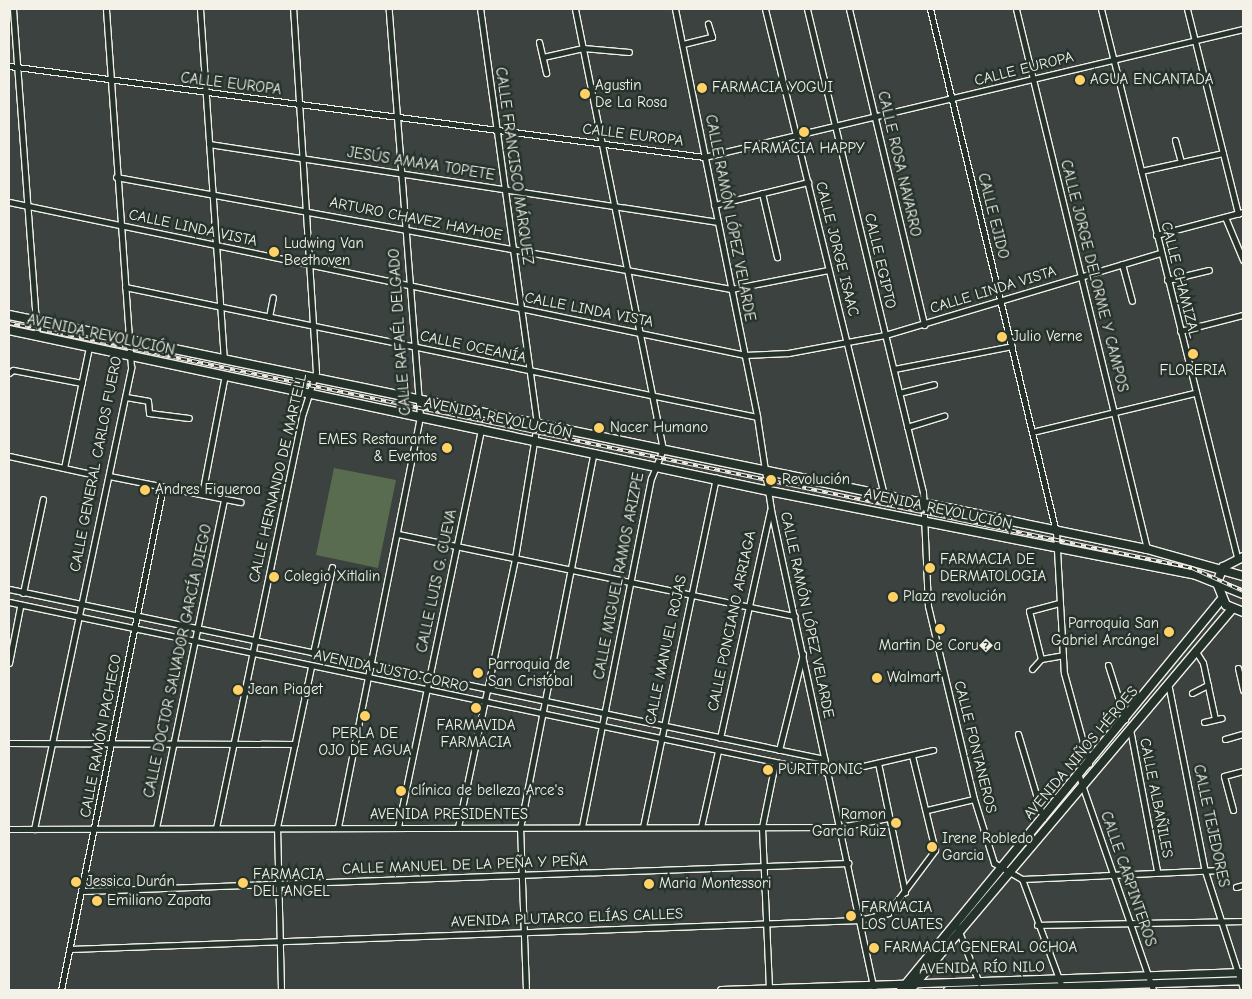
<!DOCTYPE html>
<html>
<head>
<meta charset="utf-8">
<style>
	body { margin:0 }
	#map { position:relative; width:1252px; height:999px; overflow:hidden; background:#3b4240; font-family:"Comic Neue",sans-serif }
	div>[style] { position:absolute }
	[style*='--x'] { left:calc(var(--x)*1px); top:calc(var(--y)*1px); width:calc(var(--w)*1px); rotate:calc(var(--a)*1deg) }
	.green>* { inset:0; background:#5a6c4f }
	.roads { filter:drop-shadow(1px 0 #f4f1e8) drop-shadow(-1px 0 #f4f1e8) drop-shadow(0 1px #f4f1e8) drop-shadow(0 -1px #f4f1e8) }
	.street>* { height:5px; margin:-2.5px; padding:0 2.5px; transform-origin:2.5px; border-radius:2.5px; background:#26332d }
	.secondary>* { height:7px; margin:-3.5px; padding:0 3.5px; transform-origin:3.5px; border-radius:3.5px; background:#26332d }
	.primary>* { height:8px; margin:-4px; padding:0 4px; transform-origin:4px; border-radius:4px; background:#26332d }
	.rail>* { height:4px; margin-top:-2px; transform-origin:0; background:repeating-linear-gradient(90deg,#26332d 0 5.5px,#f4f1e8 0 11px); box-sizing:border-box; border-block:1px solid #f4f1e8 }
	.dots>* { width:14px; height:14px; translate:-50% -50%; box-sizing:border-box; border:2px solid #26332d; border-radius:50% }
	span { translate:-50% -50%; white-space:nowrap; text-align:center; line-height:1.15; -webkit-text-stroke:5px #26332d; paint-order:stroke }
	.street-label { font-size:15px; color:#f4f1e8 }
	.poi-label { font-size:15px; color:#f4f1e8 }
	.left { translate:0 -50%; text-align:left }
	.right { translate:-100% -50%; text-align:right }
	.frame { position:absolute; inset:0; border:10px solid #f4f1e8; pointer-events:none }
</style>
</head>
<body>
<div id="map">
	<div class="green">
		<i style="clip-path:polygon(334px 468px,396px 480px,378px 568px,316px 555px)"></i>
	</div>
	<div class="roads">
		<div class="street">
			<i style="--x:13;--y:9;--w:328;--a:85.8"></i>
			<i style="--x:200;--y:9;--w:351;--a:86.1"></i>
			<i style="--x:575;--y:9;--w:449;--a:78.7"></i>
			<i style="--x:663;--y:449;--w:31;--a:112"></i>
			<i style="--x:651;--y:478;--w:356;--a:101.2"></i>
			<i style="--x:675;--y:9;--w:416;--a:78.6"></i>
			<i style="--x:757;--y:417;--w:94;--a:81.4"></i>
			<i style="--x:771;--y:510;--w:491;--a:77.9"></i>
			<i style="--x:765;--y:9;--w:500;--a:76.24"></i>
			<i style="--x:807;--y:9;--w:497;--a:76.5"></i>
			<i style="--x:923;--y:492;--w:114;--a:87.5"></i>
			<i style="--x:928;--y:606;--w:198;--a:76.6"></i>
			<i style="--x:974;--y:799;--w:67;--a:72.6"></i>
			<i style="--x:994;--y:863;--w:32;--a:30"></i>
			<i style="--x:1022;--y:879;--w:118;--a:69.7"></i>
			<i style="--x:849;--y:9;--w:325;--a:76.6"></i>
			<i style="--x:930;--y:9;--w:538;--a:76.45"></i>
			<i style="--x:1056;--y:532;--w:141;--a:86.8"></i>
			<i style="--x:1064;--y:673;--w:94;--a:74.6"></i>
			<i style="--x:1016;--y:9;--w:556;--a:76.36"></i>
			<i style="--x:1101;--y:9;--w:565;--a:76.06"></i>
			<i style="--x:1187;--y:9;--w:211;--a:76"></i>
			<i style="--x:539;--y:42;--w:32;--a:77"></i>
			<i style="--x:683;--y:44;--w:30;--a:-14"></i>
			<i style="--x:712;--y:37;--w:14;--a:-107"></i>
			<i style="--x:543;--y:57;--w:41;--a:-12.7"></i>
			<i style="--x:583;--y:48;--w:46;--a:5"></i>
			<i style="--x:9;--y:66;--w:701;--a:7.46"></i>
			<i style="--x:704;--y:157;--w:554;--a:-13.36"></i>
			<i style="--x:1175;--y:140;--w:23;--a:75"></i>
			<i style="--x:209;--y:144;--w:515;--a:8.71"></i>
			<i style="--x:1141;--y:171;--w:84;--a:-12.4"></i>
			<i style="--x:116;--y:177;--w:625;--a:10.32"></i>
			<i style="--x:731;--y:289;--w:99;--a:-11.1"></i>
			<i style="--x:762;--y:193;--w:66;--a:76.8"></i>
			<i style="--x:9;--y:202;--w:752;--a:11.74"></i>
			<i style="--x:745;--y:355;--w:43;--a:-2.7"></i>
			<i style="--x:788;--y:353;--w:99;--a:-10.5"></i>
			<i style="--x:885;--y:335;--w:287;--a:-16.6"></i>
			<i style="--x:714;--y:205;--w:97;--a:-13.7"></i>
			<i style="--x:1225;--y:217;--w:47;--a:67.3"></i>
			<i style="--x:1156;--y:235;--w:90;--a:-14.8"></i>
			<i style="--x:1122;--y:264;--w:38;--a:75"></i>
			<i style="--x:1167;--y:280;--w:43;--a:-13.4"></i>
			<i style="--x:125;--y:287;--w:645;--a:11.62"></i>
			<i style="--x:269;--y:317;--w:20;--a:-79"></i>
			<i style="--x:1180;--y:331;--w:65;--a:-14.3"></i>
			<i style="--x:894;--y:369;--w:120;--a:-11"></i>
			<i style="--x:9;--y:373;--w:5;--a:-37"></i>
			<i style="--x:13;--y:370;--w:70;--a:10.7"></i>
			<i style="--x:899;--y:393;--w:36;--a:-14"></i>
			<i style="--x:126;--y:397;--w:22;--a:10"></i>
			<i style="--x:148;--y:401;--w:12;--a:85"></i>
			<i style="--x:149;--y:413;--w:40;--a:7.1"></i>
			<i style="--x:907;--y:427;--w:39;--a:-17"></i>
			<i style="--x:1032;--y:432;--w:168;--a:-13.5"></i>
			<i style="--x:9;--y:456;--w:84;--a:12.4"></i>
			<i style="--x:64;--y:468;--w:124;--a:-78.3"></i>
			<i style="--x:109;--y:476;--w:134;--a:11.2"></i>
			<i style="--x:202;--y:494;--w:121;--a:-79.1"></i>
			<i style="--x:398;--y:534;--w:405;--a:11.7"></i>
			<i style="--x:9;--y:589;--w:833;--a:11.78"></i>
			<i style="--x:23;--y:593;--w:96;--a:-78"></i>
			<i style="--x:9;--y:602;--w:837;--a:11.79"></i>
			<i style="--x:1195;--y:650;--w:15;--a:58"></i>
			<i style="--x:1203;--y:663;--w:57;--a:77.9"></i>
			<i style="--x:313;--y:653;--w:88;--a:-77.5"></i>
			<i style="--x:1041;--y:659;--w:49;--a:-104"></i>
			<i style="--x:1029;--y:611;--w:31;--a:-15"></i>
			<i style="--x:1041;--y:659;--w:22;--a:-10"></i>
			<i style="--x:9;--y:663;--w:57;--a:-78.9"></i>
			<i style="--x:1108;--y:665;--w:57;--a:72.5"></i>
			<i style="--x:1238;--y:668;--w:23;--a:77"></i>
			<i style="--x:1032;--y:669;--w:13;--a:-48"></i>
			<i style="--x:1168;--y:683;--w:192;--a:78.9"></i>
			<i style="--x:1205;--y:871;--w:124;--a:72.1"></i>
			<i style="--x:1192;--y:693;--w:18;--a:-27"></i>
			<i style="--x:1204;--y:722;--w:18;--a:-13"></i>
			<i style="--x:1130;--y:729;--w:145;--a:79.2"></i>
			<i style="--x:1018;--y:734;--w:88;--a:73.4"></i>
			<i style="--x:720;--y:738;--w:233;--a:-77.6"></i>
			<i style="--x:1225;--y:739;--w:19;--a:-16"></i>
			<i style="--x:9;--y:743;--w:286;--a:0.2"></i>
			<i style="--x:779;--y:750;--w:99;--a:-76"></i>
			<i style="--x:878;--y:763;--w:132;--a:78.2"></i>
			<i style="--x:863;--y:766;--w:72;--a:-12.9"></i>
			<i style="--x:1079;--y:776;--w:226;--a:70.9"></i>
			<i style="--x:927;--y:810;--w:48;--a:-13.2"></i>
			<i style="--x:1233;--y:810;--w:35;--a:-105"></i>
			<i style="--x:1224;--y:776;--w:20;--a:-15"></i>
			<i style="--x:338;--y:827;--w:419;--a:-78.7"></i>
			<i style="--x:420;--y:416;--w:408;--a:-94.4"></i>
			<i style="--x:398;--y:827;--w:408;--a:-78.2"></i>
			<i style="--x:458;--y:827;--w:275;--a:-78"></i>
			<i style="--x:515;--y:558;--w:136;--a:-80.7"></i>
			<i style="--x:537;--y:424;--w:419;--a:-97.8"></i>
			<i style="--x:643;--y:827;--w:357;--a:-78.2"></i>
			<i style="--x:701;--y:827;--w:78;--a:-77.4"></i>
			<i style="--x:156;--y:828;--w:336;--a:-78.3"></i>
			<i style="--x:216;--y:828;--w:424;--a:-78.2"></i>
			<i style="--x:303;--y:413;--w:43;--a:-72.4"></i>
			<i style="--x:316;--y:372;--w:364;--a:-93.6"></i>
			<i style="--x:9;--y:829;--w:831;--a:-0.14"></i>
			<i style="--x:840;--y:827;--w:49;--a:-10.6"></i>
			<i style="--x:34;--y:829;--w:472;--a:-78.1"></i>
			<i style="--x:131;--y:367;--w:359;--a:-94"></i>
			<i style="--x:1022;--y:879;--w:198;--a:-2.6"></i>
			<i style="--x:1236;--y:887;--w:7;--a:-16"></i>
			<i style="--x:83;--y:891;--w:766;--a:-2.1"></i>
			<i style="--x:956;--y:924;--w:63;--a:68.7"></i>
			<i style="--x:1037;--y:925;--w:206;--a:-1.1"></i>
			<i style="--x:70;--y:949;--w:791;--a:-2.1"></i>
			<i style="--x:860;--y:920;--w:29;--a:-14"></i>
			<i style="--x:888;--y:913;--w:79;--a:-53.3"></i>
			<i style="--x:935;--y:850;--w:97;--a:-103.7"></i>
			<i style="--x:769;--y:988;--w:161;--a:-92.5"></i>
			<i style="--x:762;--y:827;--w:65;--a:-78.5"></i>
			<i style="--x:61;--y:990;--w:513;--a:-78.54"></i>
			<i style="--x:281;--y:990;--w:163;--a:-91.4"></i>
			<i style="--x:277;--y:827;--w:164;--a:-78"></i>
			<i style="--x:526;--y:990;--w:162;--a:-92.1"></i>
			<i style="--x:520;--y:828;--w:383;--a:-78.9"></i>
		</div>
		<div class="secondary">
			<i style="--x:721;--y:990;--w:522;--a:-1.97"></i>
			<i style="--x:947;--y:990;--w:296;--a:-1.9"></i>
		</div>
		<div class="primary">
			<i style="--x:9;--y:315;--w:1162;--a:11.62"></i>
			<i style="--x:1147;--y:549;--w:100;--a:15.7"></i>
			<i style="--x:9;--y:330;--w:777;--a:11.96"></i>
			<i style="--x:769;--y:491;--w:435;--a:11.1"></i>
			<i style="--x:1196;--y:575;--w:51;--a:22"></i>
			<i style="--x:1243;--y:557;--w:22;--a:153"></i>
			<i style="--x:1223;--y:567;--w:17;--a:111"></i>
			<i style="--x:1217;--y:583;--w:24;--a:68"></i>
			<i style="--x:1226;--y:605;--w:18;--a:22"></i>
			<i style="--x:901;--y:990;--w:504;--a:-50.63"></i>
			<i style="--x:910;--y:990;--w:499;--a:-49.8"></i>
		</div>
	</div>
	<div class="rail">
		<i style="--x:9;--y:323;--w:1208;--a:11.7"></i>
		<i style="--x:1192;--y:568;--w:56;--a:24.3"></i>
	</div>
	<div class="dots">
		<i style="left:1080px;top:80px;background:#ffd166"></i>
		<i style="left:702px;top:88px;background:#ffd166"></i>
		<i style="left:585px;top:94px;background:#ffd166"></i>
		<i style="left:804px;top:132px;background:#ffd166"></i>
		<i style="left:274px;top:252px;background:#ffd166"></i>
		<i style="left:1002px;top:337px;background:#ffd166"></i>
		<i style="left:1193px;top:354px;background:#ffd166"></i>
		<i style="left:599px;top:428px;background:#ffd166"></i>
		<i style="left:447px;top:448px;background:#ffd166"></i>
		<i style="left:771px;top:480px;background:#ffd166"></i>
		<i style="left:145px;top:490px;background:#ffd166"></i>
		<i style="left:930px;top:568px;background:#ffd166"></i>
		<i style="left:274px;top:577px;background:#ffd166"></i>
		<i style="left:893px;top:597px;background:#ffd166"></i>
		<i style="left:940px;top:629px;background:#ffd166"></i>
		<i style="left:1169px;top:632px;background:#ffd166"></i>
		<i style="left:478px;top:673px;background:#ffd166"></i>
		<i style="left:877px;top:678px;background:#ffd166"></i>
		<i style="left:238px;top:690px;background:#ffd166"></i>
		<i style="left:476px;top:708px;background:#ffd166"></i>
		<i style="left:365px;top:716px;background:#ffd166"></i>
		<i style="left:768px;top:770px;background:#ffd166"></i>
		<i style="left:401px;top:791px;background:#ffd166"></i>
		<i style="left:896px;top:823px;background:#ffd166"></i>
		<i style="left:932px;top:847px;background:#ffd166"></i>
		<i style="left:76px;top:882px;background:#ffd166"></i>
		<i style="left:243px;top:883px;background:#ffd166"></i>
		<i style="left:649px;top:884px;background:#ffd166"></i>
		<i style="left:97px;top:901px;background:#ffd166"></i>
		<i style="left:851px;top:916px;background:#ffd166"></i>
		<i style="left:874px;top:948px;background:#ffd166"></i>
	</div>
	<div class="street-label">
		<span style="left:1024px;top:69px;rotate:-14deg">CALLE EUROPA</span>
		<span style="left:231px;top:84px;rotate:7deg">CALLE EUROPA</span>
		<span style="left:633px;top:135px;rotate:7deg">CALLE EUROPA</span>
		<span style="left:421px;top:164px;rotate:9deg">JESÚS AMAYA TOPETE</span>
		<span style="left:899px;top:164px;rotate:77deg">CALLE ROSA NAVARRO</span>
		<span style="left:514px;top:166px;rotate:82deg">CALLE FRANCISCO MÁRQUEZ</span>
		<span style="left:993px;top:216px;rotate:76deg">CALLE EJIDO</span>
		<span style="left:730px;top:218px;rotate:79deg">CALLE RAMÓN LÓPEZ VELARDE</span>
		<span style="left:416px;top:219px;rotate:11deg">ARTURO CHAVEZ HAYHOE</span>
		<span style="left:193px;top:228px;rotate:12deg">CALLE LINDA VISTA</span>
		<span style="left:837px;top:249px;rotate:76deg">CALLE JORGE ISAAC</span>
		<span style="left:880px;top:261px;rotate:77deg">CALLE EGIPTO</span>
		<span style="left:1094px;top:276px;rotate:76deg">CALLE JORGE DELORME Y CAMPOS</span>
		<span style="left:1180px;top:280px;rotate:76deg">CALLE CHAMIZAL</span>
		<span style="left:993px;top:290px;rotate:-17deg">CALLE LINDA VISTA</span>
		<span style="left:589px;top:310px;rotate:11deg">CALLE LINDA VISTA</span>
		<span style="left:400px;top:332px;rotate:-94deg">CALLE RAFAÉL DELGADO</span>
		<span style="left:101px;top:335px;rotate:12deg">AVENIDA REVOLUCIÓN</span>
		<span style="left:473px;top:347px;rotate:12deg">CALLE OCEANÍA</span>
		<span style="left:498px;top:418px;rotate:12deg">AVENIDA REVOLUCIÓN</span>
		<span style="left:96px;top:464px;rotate:-79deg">CALLE GENERAL CARLOS FUERO</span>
		<span style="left:278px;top:478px;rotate:-77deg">CALLE HERNANDO DE MARTELL</span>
		<span style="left:938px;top:509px;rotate:12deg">AVENIDA REVOLUCIÓN</span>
		<span style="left:619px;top:576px;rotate:-79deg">CALLE MIGUEL RAMOS ARIZPE</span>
		<span style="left:437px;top:581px;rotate:-78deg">CALLE LUIS G. CUEVA</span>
		<span style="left:807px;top:615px;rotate:78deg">CALLE RAMÓN LÓPEZ VELARDE</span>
		<span style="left:732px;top:621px;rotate:-78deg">CALLE PONCIANO ARRIAGA</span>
		<span style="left:666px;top:650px;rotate:-78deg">CALLE MANUEL ROJAS</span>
		<span style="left:178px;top:661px;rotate:-78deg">CALLE DOCTOR SALVADOR GARCÍA DIEGO</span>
		<span style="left:391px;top:671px;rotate:12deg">AVENIDA JUSTO CORRO</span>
		<span style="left:101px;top:736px;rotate:-79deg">CALLE RAMÓN PACHECO</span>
		<span style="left:975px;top:747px;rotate:76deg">CALLE FONTANEROS</span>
		<span style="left:1081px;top:753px;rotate:-50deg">AVENIDA NIÑOS HÉROES</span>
		<span style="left:1156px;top:798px;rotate:79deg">CALLE ALBAÑILES</span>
		<span style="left:449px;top:815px">AVENIDA PRESIDENTES</span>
		<span style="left:1211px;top:826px;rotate:78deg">CALLE TEJEDORES</span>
		<span style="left:465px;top:865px;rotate:-2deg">CALLE MANUEL DE LA PEÑA Y PEÑA</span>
		<span style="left:1128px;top:879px;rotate:71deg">CALLE CARPINTEROS</span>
		<span style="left:567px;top:918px;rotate:-2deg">AVENIDA PLUTARCO ELÍAS CALLES</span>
		<span style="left:982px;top:968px;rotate:-1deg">AVENIDA RÍO NILO</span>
	</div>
	<div class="poi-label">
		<span class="left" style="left:1090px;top:80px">AGUA ENCANTADA</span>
		<span class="left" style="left:595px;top:94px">Agustin<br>De La Rosa</span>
		<span class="left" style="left:712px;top:88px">FARMACIA YOGUI</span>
		<span style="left:804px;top:149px">FARMACIA HAPPY</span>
		<span class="left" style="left:284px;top:252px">Ludwing Van<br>Beethoven</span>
		<span class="left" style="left:1012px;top:337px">Julio Verne</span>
		<span style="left:1193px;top:371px">FLORERIA</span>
		<span class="left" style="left:610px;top:428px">Nacer Humano</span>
		<span class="right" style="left:437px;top:448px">EMES Restaurante<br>&amp; Eventos</span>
		<span class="left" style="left:782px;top:480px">Revolución</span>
		<span class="left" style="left:155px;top:490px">Andres Figueroa</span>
		<span class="left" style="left:940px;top:568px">FARMACIA DE<br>DERMATOLOGIA</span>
		<span class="left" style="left:284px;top:577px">Colegio Xitlalin</span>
		<span class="left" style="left:903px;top:597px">Plaza revolución</span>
		<span class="right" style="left:1159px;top:632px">Parroquia San<br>Gabriel Arcángel</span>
		<span style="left:940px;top:646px">Martin De Coru�a</span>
		<span class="left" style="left:488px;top:673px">Parroquia de<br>San Cristóbal</span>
		<span class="left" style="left:887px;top:678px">Walmart</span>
		<span class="left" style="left:248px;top:690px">Jean Piaget</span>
		<span style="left:476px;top:734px">FARMAVIDA<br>FARMACIA</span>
		<span style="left:365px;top:742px">PERLA DE<br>OJO DE AGUA</span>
		<span class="left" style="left:778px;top:770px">PURITRONIC</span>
		<span class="left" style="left:411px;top:791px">clínica de belleza Arce's</span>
		<span class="right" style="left:886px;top:823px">Ramon<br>Garcia Ruiz</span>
		<span class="left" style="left:942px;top:847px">Irene Robledo<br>Garcia</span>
		<span class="left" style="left:253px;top:883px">FARMACIA<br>DEL ANGEL</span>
		<span class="left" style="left:86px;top:882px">Jessica Durán</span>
		<span class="left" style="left:659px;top:884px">Maria Montessori</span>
		<span class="left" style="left:107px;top:901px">Emiliano Zapata</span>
		<span class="left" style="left:861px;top:916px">FARMACIA<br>LOS CUATES</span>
		<span class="left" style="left:884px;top:948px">FARMACIA GENERAL OCHOA</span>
	</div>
	<div class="frame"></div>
</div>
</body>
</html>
